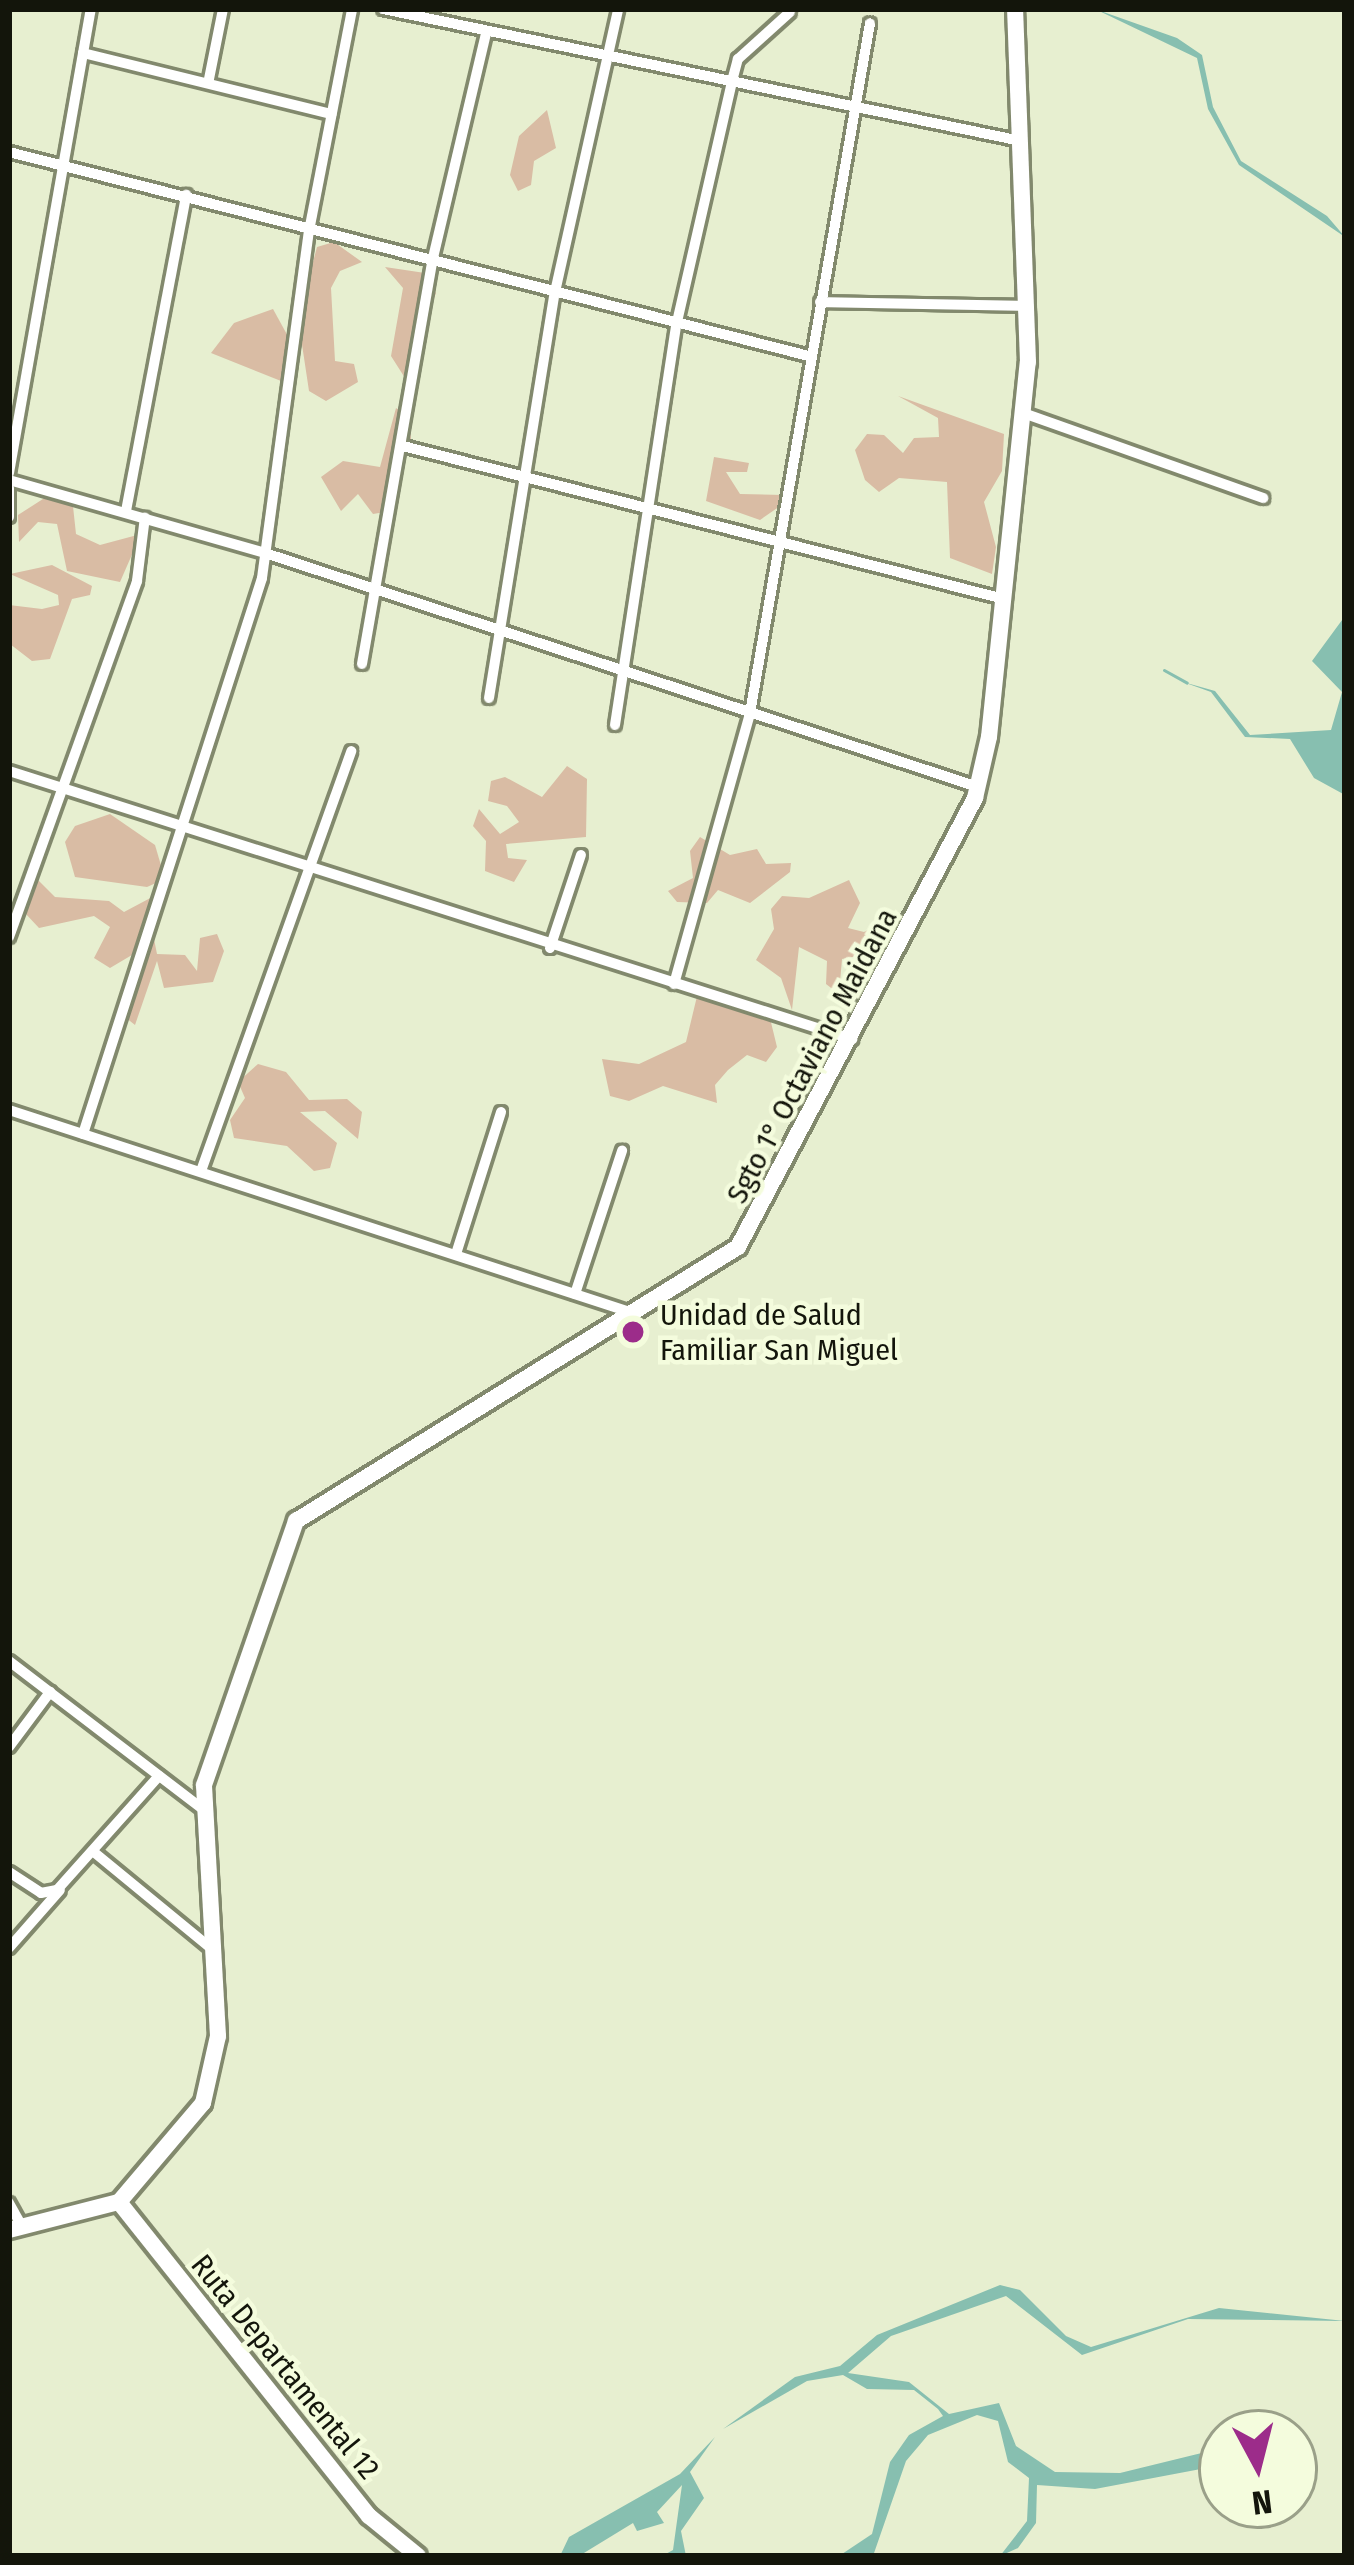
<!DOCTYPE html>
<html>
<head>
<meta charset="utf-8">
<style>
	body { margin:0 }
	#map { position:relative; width:1354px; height:2565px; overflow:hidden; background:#e7efd0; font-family:"Fira Sans Condensed",sans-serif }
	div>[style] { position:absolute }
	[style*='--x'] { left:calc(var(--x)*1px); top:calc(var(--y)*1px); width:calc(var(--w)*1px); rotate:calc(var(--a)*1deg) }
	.green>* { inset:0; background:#d9bca4 }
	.water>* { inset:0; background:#87bfb0 }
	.stream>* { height:3px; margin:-1.5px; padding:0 1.5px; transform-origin:1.5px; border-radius:1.5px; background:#87bfb0 }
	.roads { filter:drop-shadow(3px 0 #82896d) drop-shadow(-3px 0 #82896d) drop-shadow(0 3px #82896d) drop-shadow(0 -3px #82896d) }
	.minor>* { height:10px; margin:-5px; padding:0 5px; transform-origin:5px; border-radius:5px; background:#fff }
	.secondary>* { height:16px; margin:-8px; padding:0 8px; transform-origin:8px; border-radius:8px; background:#fff }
	.dots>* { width:33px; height:33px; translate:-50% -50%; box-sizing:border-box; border:6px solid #f4fcdd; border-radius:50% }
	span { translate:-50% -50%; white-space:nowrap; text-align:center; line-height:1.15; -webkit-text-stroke:9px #f4fcdd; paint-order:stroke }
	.street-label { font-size:30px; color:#13150b }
	.poi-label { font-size:30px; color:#13150b }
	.left { translate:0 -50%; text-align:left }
	.frame { position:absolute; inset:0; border:12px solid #13150b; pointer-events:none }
	.north { position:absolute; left:1198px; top:2409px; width:120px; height:120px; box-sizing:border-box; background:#f4fcdd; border:3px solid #9aa089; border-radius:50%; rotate:173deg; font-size:33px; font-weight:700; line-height:48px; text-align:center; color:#13150b }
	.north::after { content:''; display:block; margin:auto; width:42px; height:54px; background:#9c2c8a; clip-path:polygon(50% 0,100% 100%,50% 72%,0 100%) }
</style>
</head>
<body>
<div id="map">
	<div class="green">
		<i style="clip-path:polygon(547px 110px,556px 148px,534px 161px,531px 185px,518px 191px,510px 175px,519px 136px)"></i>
		<i style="clip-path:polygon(334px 242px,362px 262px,340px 271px,331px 288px,335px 361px,354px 364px,358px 382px,326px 401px,309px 391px,298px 318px,317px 247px)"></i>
		<i style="clip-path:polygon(385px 267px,425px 273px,436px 293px,405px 378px,391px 356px,403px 288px)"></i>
		<i style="clip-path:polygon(273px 309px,290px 340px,281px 381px,211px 353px,234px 323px)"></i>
		<i style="clip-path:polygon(898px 396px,1004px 434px,1002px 471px,984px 502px,996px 547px,992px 574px,950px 558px,947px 482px,899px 478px,879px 492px,865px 480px,855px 450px,867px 434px,884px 435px,903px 453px,914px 438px,939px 437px,938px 418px)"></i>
		<i style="clip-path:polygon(396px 408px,409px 417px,412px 449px,390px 464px,385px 512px,373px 514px,358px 494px,341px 511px,321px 477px,343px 461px,380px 467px)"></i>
		<i style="clip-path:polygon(714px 457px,749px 463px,747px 472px,726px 472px,740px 494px,783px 495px,783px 504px,760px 520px,706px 501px)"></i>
		<i style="clip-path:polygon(57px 490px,72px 497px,76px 534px,100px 545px,141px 534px,120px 582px,67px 571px,57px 524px,38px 522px,19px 542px,18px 515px)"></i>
		<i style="clip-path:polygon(52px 565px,92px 586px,90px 595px,72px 599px,50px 659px,32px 661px,10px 644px,9px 605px,42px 609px,59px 605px,58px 595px,10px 574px)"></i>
		<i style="clip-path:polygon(567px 766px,587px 779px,586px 837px,506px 844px,508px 858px,527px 860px,514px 882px,485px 871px,486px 841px,473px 826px,479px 809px,500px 834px,519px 822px,507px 806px,488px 801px,491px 781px,505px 777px,542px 797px)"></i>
		<i style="clip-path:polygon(110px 814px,155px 845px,165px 879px,147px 887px,75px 877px,65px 842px,75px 826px)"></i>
		<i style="clip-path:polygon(700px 837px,730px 855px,757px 849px,766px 864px,791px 863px,790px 872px,750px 903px,718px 890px,707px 903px,677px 902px,668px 891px,693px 878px,690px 851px)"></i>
		<i style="clip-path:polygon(37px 879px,55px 897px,109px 901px,124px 912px,156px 895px,141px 947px,154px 939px,157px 954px,185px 955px,197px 971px,200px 938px,217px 934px,224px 951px,213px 982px,164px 988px,157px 961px,135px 1025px,115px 1009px,137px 952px,110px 968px,94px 958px,110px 927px,94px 916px,39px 928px,25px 913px)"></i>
		<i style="clip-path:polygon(849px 880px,860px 903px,848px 928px,864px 932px,886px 919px,885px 937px,873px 953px,842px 959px,839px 994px,826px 984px,827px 961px,799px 947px,792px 1010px,781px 978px,756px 960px,774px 929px,771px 909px,782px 896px,809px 898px)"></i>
		<i style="clip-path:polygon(699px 988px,768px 1010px,777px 1047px,766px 1062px,747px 1055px,728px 1070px,715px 1085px,717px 1103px,663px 1086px,629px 1101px,610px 1096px,602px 1059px,639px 1064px,686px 1042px)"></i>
		<i style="clip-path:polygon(258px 1064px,286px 1072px,309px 1100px,347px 1099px,362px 1112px,358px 1139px,325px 1111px,300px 1112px,337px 1143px,330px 1168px,314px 1171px,287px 1146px,234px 1138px,230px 1120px,245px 1098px,238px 1082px)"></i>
	</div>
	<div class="water">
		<i style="clip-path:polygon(1095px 9px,1177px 38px,1202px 55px,1213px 107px,1241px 161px,1327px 216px,1345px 237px,1239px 165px,1208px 109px,1197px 58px)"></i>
		<i style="clip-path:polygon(1345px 616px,1345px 795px,1314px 778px,1290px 739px,1245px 737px,1211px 692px,1183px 682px,1215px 691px,1250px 735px,1331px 730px,1342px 692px,1312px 661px)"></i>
		<i style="clip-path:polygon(1000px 2285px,1020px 2290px,1066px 2336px,1091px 2347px,1219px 2308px,1345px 2321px,1188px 2319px,1082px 2355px,1006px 2296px,891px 2336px,848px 2373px,909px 2382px,949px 2414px,999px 2403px,1016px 2446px,1055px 2472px,1120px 2473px,1222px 2448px,1222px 2465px,1095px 2489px,1037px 2485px,1036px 2523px,1018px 2548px,1000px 2556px,1027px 2521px,1029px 2478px,1008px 2462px,998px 2421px,977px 2415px,928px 2435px,906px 2461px,873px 2556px,839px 2556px,872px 2534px,890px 2462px,909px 2435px,943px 2416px,938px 2409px,914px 2390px,867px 2389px,843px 2375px,807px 2381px,723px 2429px,795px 2377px,840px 2366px,877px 2335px)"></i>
		<i style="clip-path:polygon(715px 2437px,690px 2472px,704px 2498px,681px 2531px,686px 2556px,662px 2556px,673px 2550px,682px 2485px,657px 2512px,664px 2523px,637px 2531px,633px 2523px,579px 2556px,560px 2556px,569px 2537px,680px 2474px)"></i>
	</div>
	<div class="stream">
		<i style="--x:1164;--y:670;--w:26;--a:29"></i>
	</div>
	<div class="roads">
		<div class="minor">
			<i style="--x:383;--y:9;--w:652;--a:11.69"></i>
			<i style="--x:83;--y:53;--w:256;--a:13.8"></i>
			<i style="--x:209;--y:79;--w:71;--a:-78.7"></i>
			<i style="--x:9;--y:152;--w:826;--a:14.31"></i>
			<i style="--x:820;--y:302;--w:206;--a:1.1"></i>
			<i style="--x:1023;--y:413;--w:255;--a:19.5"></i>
			<i style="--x:403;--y:446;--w:620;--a:14.28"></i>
			<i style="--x:9;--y:473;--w:471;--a:-80"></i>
			<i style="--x:9;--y:480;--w:266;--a:15.9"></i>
			<i style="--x:265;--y:553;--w:750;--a:18.17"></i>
			<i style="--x:9;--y:488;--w:29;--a:90"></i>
			<i style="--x:126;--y:511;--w:322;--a:-79.2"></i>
			<i style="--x:362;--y:664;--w:408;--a:-80.1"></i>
			<i style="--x:432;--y:262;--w:235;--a:-76.7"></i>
			<i style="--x:489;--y:698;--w:411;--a:-80.8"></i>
			<i style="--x:555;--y:292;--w:290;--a:-77.4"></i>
			<i style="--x:615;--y:725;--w:408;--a:-81.3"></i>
			<i style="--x:677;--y:322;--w:247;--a:-77.1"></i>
			<i style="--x:732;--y:81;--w:23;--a:-75"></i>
			<i style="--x:738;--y:59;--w:70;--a:-42.1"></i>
			<i style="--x:9;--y:771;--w:885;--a:17.64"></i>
			<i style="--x:9;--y:937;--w:378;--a:-70.2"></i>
			<i style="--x:137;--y:581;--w:64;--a:-82.9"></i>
			<i style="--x:550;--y:948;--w:98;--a:-71.6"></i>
			<i style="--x:674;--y:984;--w:281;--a:-74.3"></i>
			<i style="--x:750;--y:713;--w:700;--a:-80.13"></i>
			<i style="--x:9;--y:1110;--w:656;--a:18.02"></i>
			<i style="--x:83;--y:1134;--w:584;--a:-72.15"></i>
			<i style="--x:262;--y:578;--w:350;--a:-82.3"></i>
			<i style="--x:309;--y:231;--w:226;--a:-79"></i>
			<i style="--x:201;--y:1171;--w:446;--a:-70.3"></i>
			<i style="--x:456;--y:1254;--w:149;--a:-72.4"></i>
			<i style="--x:575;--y:1294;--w:151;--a:-71.8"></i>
			<i style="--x:9;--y:1661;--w:245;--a:37.4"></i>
			<i style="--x:9;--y:1747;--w:69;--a:-53.3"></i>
			<i style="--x:95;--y:1853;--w:153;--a:39.4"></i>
			<i style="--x:9;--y:1872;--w:38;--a:33"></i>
			<i style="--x:41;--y:1893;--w:16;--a:-11"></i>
			<i style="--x:57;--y:1890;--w:153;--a:-48.2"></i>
			<i style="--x:9;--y:1948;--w:77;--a:-48.7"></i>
			<i style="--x:9;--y:2203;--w:25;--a:61"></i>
		</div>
		<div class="secondary">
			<i style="--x:119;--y:2202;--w:401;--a:51.5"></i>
			<i style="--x:369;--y:2516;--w:63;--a:39.2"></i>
			<i style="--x:9;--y:2230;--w:114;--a:-14.3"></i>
			<i style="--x:119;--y:2202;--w:130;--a:-49.7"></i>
			<i style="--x:203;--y:2103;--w:69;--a:-77.4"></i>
			<i style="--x:218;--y:2036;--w:251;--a:-93.2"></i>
			<i style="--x:204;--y:1785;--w:280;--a:-70.8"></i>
			<i style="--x:296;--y:1521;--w:520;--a:-31.8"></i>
			<i style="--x:738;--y:1247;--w:508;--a:-62.17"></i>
			<i style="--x:975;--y:798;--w:63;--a:-77.1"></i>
			<i style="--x:989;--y:737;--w:377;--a:-84.1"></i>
			<i style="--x:1028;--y:362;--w:353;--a:-92.1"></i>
		</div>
	</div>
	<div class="dots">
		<i style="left:633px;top:1332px;background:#9c2c8a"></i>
	</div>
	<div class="street-label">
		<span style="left:812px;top:1056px;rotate:-62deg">Sgto 1° Octaviano Maidana</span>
		<span style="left:285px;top:2367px;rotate:51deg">Ruta Departamental 12</span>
	</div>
	<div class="poi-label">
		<span class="left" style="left:660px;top:1332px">Unidad de Salud<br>Familiar San Miguel</span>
	</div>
	<div class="frame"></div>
	<div class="north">N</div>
</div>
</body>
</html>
